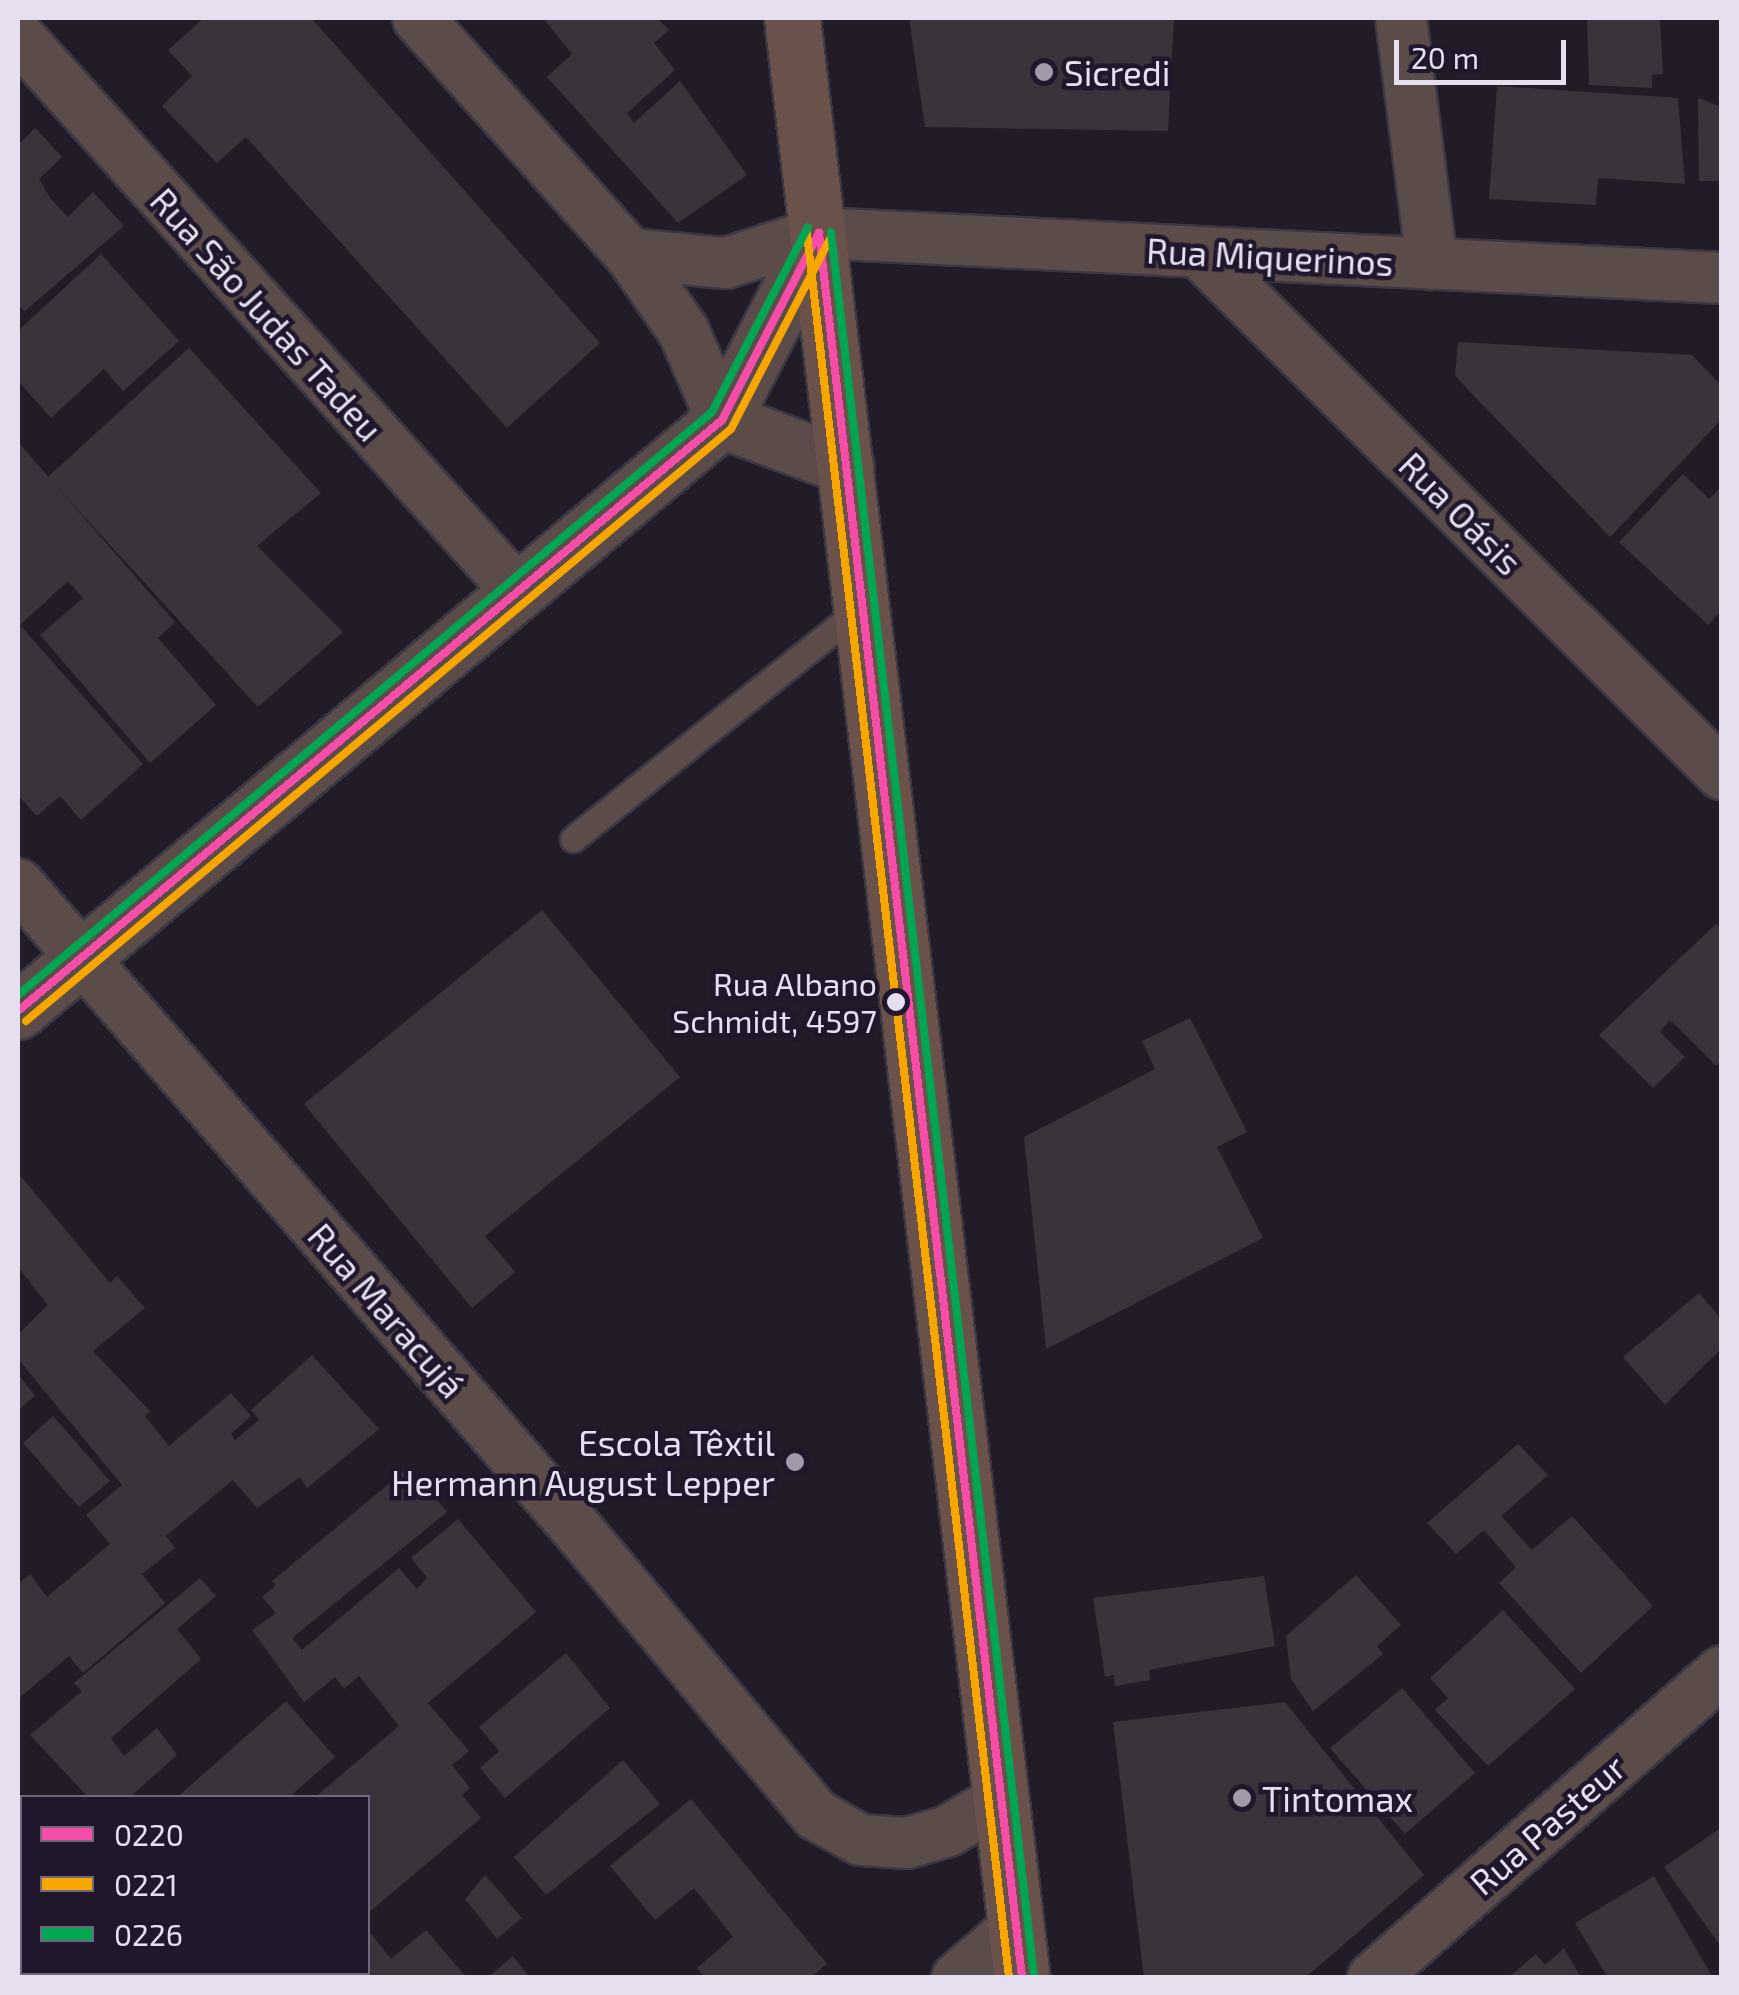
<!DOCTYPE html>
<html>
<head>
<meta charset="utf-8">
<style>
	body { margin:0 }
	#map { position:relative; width:1739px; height:1995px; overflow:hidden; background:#211c28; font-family:"Exo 2",sans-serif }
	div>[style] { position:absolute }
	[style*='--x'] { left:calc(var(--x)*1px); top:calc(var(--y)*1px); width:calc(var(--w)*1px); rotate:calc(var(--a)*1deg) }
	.building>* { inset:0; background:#3b333b }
	.roads { filter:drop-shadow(2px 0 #3c3843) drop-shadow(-2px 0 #3c3843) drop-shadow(0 2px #3c3843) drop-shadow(0 -2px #3c3843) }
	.service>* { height:25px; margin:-12.5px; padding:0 12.5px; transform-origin:12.5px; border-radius:12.5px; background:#5c4c49 }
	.minor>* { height:50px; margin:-25px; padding:0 25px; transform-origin:25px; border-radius:25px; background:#5c4c49 }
	.tertiary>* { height:55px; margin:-27.5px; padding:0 27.5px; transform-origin:27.5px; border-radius:27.5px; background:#5c4c49 }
	.primary>* { height:55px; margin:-27.5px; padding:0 27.5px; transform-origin:27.5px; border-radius:27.5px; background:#6a524b }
	.bus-1>* { height:8px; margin:-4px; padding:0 4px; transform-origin:4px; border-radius:4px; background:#f54da8 }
	.bus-2>* { height:8px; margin:-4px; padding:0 4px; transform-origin:4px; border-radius:4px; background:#f7a600 }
	.bus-3>* { height:8px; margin:-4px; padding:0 4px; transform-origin:4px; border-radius:4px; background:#00a651 }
	.dots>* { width:28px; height:28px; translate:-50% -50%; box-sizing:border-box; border:5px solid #20172d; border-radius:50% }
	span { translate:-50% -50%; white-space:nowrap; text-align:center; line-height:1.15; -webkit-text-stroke:9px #20172d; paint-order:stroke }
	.bus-label { font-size:32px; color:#e5dfef }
	.right { translate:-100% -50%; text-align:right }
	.poi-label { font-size:35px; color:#e5dfef }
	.left { translate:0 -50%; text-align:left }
	.street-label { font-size:35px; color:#e5dfef }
	.frame { position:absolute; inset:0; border:20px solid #e5dfef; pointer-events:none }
	.legend { position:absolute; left:20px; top:1795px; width:350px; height:180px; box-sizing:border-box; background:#20172d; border:2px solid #6f677b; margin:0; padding:12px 18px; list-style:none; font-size:30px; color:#e5dfef }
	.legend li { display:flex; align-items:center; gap:20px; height:50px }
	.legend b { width:50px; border:2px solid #6f677b }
	.scale { position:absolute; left:1394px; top:40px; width:172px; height:45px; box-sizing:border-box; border:5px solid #e5dfef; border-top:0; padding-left:12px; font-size:30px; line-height:35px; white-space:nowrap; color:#e5dfef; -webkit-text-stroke:8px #20172d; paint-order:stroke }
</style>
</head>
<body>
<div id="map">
	<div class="building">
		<i style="clip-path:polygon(204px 18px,311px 18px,600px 343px,507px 428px,246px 137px,217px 163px,162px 106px,192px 76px,168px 50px)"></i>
		<i style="clip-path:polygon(543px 18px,657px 18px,669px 30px,654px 43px,675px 70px,627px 113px,634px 123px,680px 81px,747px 175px,678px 223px,547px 77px,572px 54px)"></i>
		<i style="clip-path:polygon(909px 18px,1174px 18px,1168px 131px,925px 127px)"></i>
		<i style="clip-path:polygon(1587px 18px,1660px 18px,1663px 74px,1652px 75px,1652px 88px,1589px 85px)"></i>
		<i style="clip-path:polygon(1497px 86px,1678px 98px,1685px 184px,1598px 178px,1596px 205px,1489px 199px)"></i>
		<i style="clip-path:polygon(1698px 98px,1722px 107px,1722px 181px,1699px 181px)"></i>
		<i style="clip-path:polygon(35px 128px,62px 157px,39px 179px,50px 198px,68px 217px,93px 192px,124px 226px,25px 311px,18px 306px,18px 145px)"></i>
		<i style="clip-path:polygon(101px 254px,179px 341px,123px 391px,104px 369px,51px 418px,18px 381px,18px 331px)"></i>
		<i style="clip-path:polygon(1458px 342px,1692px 355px,1722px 386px,1722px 419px,1610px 537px,1455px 376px)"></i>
		<i style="clip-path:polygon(189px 348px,321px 493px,257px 546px,343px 632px,258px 707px,48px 477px)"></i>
		<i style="clip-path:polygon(18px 442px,175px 622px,158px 638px,216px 705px,150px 763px,40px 635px,83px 598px,68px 581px,20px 625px,143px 764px,81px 820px,60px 796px,37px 816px,18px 795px)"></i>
		<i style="clip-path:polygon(1683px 474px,1709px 499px,1722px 486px,1722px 610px,1708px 625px,1619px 542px)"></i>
		<i style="clip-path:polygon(542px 910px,680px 1077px,485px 1236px,515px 1272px,472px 1308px,304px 1104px)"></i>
		<i style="clip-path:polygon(1716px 924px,1722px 929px,1722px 1061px,1716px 1066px,1670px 1020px,1660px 1032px,1685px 1057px,1653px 1088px,1599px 1035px)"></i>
		<i style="clip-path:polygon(1190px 1018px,1247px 1132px,1217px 1147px,1263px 1238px,1046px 1349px,1024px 1137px,1155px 1069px,1142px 1041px)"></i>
		<i style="clip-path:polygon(18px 1173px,110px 1283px,117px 1276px,145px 1308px,93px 1351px,150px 1411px,145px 1416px,169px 1446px,231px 1393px,251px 1416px,231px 1434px,235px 1440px,259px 1420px,251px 1410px,312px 1355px,379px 1429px,307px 1488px,300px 1477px,257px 1508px,233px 1480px,166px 1536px,175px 1548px,142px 1574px,165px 1603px,83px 1673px,69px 1656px,18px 1699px,18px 1584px,30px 1574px,47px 1597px,110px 1544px,86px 1515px,122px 1485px,18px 1359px,18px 1334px,48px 1305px,18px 1267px)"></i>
		<i style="clip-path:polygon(1699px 1293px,1722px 1320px,1722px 1348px,1665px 1405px,1623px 1357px)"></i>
		<i style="clip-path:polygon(18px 1374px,35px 1396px,18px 1410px)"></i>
		<i style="clip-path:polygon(53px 1416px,110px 1481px,79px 1507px,23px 1443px)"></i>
		<i style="clip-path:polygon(1518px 1444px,1548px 1475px,1501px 1516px,1532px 1550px,1572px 1516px,1653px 1606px,1581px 1673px,1499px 1583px,1516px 1567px,1484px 1530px,1456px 1554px,1427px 1523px)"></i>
		<i style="clip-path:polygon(409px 1467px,447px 1512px,292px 1638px,302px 1650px,399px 1568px,417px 1589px,427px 1578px,411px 1558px,458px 1519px,536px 1612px,428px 1703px,469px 1751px,452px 1765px,470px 1788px,462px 1795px,481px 1818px,368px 1913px,368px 1798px,314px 1798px,399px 1726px,359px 1676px,344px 1689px,335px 1677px,304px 1702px,252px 1630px,276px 1613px,262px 1597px,276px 1585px,272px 1581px)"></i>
		<i style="clip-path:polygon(1356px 1575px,1401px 1625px,1377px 1646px,1383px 1654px,1313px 1711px,1291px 1679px,1286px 1636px)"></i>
		<i style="clip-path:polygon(1264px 1576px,1275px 1646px,1149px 1670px,1150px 1680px,1115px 1686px,1114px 1675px,1105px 1677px,1093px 1598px)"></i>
		<i style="clip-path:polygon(200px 1578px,216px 1596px,177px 1629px,201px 1659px,111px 1738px,124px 1756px,157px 1728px,177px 1755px,129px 1798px,89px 1798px,30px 1735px,82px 1691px,74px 1683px)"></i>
		<i style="clip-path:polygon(1503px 1610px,1575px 1689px,1488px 1766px,1435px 1710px,1448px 1698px,1430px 1678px)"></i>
		<i style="clip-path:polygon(566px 1653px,610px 1708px,505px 1798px,480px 1768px,499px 1751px,479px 1727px)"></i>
		<i style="clip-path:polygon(1402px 1688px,1475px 1773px,1405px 1834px,1330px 1748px)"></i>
		<i style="clip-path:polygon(286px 1701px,335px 1757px,288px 1798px,176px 1798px)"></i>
		<i style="clip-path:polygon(1285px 1702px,1424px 1875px,1305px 1978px,1144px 1978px,1113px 1722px)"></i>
		<i style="clip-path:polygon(623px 1760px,660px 1804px,546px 1895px,514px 1857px)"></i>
		<i style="clip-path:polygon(691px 1799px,827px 1964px,810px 1978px,705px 1978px,697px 1968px,733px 1937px,694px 1888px,655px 1920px,610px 1866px)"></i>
		<i style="clip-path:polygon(1722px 1827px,1722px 1948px,1664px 1867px)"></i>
		<i style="clip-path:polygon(485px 1875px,522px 1918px,497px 1939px,465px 1899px)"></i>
		<i style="clip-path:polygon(1654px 1876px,1713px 1978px,1608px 1978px,1575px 1923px)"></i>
		<i style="clip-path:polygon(368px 1930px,391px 1959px,426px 1930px,467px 1978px,306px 1978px,368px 1972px)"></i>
		<i style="clip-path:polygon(1564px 1948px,1581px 1978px,1508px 1978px,1536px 1954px,1545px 1965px)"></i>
		<i style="clip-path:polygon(513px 1956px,530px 1978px,487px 1978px)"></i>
	</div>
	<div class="roads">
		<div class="service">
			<i style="--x:573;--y:839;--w:371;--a:-38.7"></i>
		</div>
		<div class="minor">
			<i style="--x:418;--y:18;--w:317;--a:48.1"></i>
			<i style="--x:630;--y:254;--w:95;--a:55.3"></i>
			<i style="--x:684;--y:332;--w:96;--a:66.6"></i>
			<i style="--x:1401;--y:18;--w:248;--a:82.8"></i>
			<i style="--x:18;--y:36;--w:746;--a:48.04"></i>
			<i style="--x:1200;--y:253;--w:738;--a:44.95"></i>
			<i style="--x:630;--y:254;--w:96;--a:5.4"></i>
			<i style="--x:726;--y:263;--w:98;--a:-17.9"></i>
			<i style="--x:819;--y:233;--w:904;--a:2.85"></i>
			<i style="--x:18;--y:884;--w:846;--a:49.08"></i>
			<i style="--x:572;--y:1523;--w:381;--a:50.1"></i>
			<i style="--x:816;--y:1815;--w:51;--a:29.1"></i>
			<i style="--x:861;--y:1840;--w:46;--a:3.7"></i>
			<i style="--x:907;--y:1843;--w:43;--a:-16.3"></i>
			<i style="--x:948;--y:1831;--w:61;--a:-30.8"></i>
			<i style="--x:18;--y:1856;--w:7;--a:56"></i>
			<i style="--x:114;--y:1972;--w:7;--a:56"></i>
			<i style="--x:957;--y:1978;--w:78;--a:-40.8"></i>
			<i style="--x:1373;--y:1978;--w:465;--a:-41.3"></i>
		</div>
		<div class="tertiary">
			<i style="--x:722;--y:420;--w:132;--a:20.4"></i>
			<i style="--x:18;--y:1011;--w:919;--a:-40.01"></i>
			<i style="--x:722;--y:420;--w:211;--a:-62.6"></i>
		</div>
		<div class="primary">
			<i style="--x:792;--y:18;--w:1973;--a:83.31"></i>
		</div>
	</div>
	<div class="bus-1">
		<i style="--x:819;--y:233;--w:1757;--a:83.36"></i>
		<i style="--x:18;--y:1011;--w:919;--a:-40.01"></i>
		<i style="--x:722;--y:420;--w:211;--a:-62.6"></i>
	</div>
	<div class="bus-2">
		<i style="--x:807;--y:234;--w:1756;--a:83.39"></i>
		<i style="--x:26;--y:1021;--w:921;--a:-40.02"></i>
		<i style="--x:731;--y:429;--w:214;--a:-62.5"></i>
	</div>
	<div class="bus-3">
		<i style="--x:831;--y:232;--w:1757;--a:83.36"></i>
		<i style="--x:18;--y:995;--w:906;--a:-40.03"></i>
		<i style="--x:712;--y:412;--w:208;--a:-62.6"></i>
	</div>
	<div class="dots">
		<i style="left:1044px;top:72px;background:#a09ba9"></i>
		<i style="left:896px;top:1002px;background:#e5dfef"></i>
		<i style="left:795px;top:1462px;background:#a09ba9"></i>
		<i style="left:1242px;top:1798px;background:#a09ba9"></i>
	</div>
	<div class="bus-label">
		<span class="right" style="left:877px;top:1002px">Rua Albano<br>Schmidt, 4597</span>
	</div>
	<div class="poi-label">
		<span class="left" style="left:1064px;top:72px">Sicredi</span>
		<span class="right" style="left:775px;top:1462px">Escola Têxtil<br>Hermann August Lepper</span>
		<span class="left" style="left:1262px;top:1798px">Tintomax</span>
	</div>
	<div class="street-label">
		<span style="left:1270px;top:256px;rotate:3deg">Rua Miquerinos</span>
		<span style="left:267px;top:314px;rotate:48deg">Rua São Judas Tadeu</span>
		<span style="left:1461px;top:513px;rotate:45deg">Rua Oásis</span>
		<span style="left:387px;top:1310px;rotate:49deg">Rua Maracujá</span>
		<span style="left:1547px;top:1824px;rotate:-41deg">Rua Pasteur</span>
	</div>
	<div class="frame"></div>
	<ul class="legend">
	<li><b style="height:12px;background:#f54da8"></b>0220</li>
	<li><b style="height:12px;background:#f7a600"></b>0221</li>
	<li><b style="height:12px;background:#00a651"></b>0226</li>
	</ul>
	<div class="scale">20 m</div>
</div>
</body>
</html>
